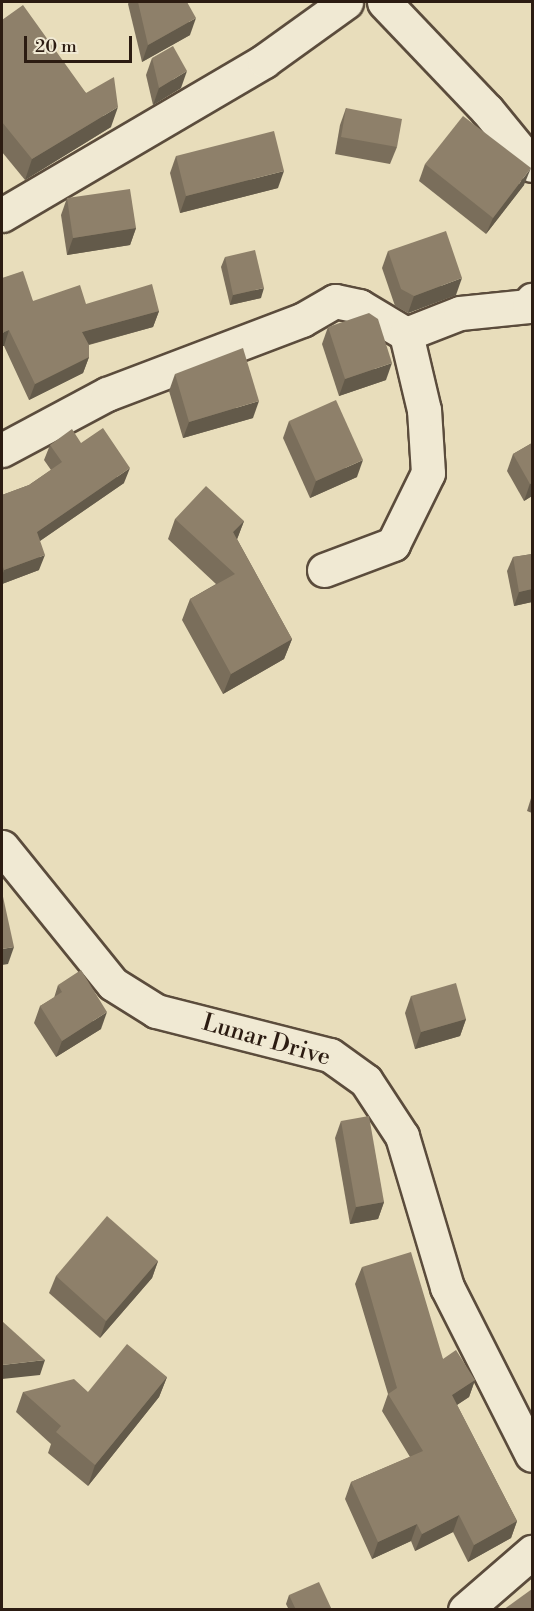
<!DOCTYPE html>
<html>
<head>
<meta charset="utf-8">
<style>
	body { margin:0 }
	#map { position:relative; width:534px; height:1611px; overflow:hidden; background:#e8ddbb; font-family:"Libre Bodoni",serif }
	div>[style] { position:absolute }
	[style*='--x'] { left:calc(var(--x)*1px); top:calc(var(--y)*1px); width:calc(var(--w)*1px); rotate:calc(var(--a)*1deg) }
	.roads { filter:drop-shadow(2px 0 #5b4c3c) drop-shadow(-2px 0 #5b4c3c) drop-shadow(0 2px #5b4c3c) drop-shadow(0 -2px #5b4c3c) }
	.street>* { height:33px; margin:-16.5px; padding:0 16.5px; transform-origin:16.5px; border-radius:16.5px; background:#f0e9d3 }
	.wall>* { inset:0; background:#7a6e5b }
	.shaded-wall>* { inset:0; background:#635a4a }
	.building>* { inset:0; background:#8e806a }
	span { translate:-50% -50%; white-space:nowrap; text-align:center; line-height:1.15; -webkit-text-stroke:4.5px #f0e9d3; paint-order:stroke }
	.street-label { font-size:24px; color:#2c1c12 }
	.frame { position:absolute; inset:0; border:3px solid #2c1c12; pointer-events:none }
	.scale { position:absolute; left:24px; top:36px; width:108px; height:27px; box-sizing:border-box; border:3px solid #2c1c12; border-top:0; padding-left:8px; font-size:18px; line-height:21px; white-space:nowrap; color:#2c1c12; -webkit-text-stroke:4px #f0e9d3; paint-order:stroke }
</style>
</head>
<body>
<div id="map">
	<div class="roads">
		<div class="street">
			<i style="--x:384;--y:2;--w:149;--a:46.4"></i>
			<i style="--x:487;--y:110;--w:71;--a:50.7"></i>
			<i style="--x:2;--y:215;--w:304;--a:-30.4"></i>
			<i style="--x:264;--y:61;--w:101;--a:-35.7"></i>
			<i style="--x:2;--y:450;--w:119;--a:-28.1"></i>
			<i style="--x:107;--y:394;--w:209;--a:-20.8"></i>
			<i style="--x:302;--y:320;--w:38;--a:-30"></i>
			<i style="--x:335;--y:301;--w:25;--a:12"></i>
			<i style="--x:359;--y:306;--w:55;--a:30.8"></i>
			<i style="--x:406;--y:334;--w:58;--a:-21.3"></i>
			<i style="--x:460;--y:313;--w:69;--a:-5.8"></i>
			<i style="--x:529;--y:306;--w:7;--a:-63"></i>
			<i style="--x:324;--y:570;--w:74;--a:-20.6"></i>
			<i style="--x:393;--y:544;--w:79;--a:-63.8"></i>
			<i style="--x:428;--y:473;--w:63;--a:-93.6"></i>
			<i style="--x:424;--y:410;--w:78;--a:-103.3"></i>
			<i style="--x:2;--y:847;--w:176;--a:51"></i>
			<i style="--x:113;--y:984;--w:51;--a:32.1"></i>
			<i style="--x:156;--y:1011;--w:179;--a:14.2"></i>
			<i style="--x:330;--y:1055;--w:44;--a:35.8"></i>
			<i style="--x:366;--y:1081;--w:66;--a:56.8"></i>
			<i style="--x:402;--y:1136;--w:158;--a:73.4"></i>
			<i style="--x:447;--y:1287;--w:188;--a:63.2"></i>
			<i style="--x:465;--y:1610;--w:89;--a:-40.9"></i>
		</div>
	</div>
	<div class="wall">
		<i style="clip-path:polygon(129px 2px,187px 2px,190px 35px,142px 62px,128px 4px)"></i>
		<i style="clip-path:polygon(2px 20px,86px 93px,111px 127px,25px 180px,2px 152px)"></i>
		<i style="clip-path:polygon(152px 58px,181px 88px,153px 105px,146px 75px)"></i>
		<i style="clip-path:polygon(346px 108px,397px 147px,390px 164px,335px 154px,340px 125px)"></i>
		<i style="clip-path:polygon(176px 156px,278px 188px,180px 213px,170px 173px)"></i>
		<i style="clip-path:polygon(425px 164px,524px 185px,486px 234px,419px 181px)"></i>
		<i style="clip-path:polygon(67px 198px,136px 228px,130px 245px,67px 255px,61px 215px)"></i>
		<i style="clip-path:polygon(388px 251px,456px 295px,408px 313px,395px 306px,382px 268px)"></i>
		<i style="clip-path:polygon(225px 257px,261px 298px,230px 305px,221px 267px)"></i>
		<i style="clip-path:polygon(2px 278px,33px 301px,86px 304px,159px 311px,153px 327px,89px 345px,89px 357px,83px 373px,29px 400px,4px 346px)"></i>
		<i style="clip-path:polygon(328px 327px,386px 380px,339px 396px,322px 344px)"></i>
		<i style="clip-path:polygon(175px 374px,253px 418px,183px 438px,169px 391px)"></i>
		<i style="clip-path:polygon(289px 421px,357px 477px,310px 498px,283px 438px)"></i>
		<i style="clip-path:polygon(81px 443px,124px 483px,40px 541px,39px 570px,2px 584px,2px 495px,29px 485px,51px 470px,44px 460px,50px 445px)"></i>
		<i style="clip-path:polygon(532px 443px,532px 496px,524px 501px,507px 471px,513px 454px)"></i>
		<i style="clip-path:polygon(175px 519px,244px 521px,237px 539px,292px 639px,284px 659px,223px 694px,182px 620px,190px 599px,216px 584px,168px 539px)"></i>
		<i style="clip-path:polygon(532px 554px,532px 602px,514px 606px,507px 571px,513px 557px)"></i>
		<i style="clip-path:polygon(532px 795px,532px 813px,527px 811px)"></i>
		<i style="clip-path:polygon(58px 985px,101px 1029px,56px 1057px,34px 1023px,40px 1006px,54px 998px)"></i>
		<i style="clip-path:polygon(411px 996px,466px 1019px,460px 1036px,415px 1049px,405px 1013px)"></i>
		<i style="clip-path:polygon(341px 1121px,384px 1202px,378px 1219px,350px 1224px,335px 1138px)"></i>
		<i style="clip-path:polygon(158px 1261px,152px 1278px,100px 1338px,49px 1293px,56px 1276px)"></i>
		<i style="clip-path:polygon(362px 1267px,443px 1359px,475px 1380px,469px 1397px,457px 1405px,517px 1521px,511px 1538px,468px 1562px,453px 1532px,415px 1551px,411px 1541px,372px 1559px,345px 1499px,351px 1482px,410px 1457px,382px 1411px,388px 1394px,355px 1284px)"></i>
		<i style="clip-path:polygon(167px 1377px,159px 1397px,88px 1486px,48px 1453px,51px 1444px,16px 1412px,23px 1392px,88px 1392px)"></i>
		<i style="clip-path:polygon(289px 1595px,332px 1610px,289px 1610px,286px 1604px)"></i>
	</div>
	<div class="shaded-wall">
		<i style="clip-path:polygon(196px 18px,190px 35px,142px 62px,148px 45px)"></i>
		<i style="clip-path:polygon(187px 71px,181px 88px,153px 105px,159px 88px)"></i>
		<i style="clip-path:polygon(118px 107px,111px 127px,25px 180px,32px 159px)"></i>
		<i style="clip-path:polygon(531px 168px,524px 185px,486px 234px,493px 218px)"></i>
		<i style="clip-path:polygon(284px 171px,278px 188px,180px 213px,186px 196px)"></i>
		<i style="clip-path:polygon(136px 228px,130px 245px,67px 255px,73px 238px)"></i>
		<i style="clip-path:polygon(462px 278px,456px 295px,408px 313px,414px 296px)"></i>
		<i style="clip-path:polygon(264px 288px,261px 298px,230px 305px,233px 295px)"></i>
		<i style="clip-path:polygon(159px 311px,153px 327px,76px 348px,82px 332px)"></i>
		<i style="clip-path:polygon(9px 330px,4px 346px,2px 346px,2px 333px)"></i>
		<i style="clip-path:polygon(89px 357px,83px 373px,29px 400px,35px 384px)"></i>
		<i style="clip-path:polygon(392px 363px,386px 380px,339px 396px,345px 379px)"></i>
		<i style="clip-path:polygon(259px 401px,253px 418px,183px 438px,189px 422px)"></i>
		<i style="clip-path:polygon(363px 460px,357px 477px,310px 498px,316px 481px)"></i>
		<i style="clip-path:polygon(130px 468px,124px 483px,31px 547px,37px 532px)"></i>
		<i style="clip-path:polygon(532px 483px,532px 496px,524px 501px,530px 484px)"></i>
		<i style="clip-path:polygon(244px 521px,236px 542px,233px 532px)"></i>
		<i style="clip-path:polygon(45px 555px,39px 570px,2px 584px,2px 576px,4px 570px)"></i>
		<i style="clip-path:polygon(532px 589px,532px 602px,514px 606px,519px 592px)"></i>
		<i style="clip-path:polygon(292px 639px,284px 659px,223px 694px,231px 674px)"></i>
		<i style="clip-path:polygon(14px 947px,8px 964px,2px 965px,2px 949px)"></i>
		<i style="clip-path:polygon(107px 1012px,101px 1029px,56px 1057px,62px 1041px)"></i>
		<i style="clip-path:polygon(466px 1019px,460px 1036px,415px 1049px,421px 1032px)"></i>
		<i style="clip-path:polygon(384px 1202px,378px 1219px,350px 1224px,356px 1207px)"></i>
		<i style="clip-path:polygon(158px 1261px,152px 1278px,100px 1338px,106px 1321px)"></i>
		<i style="clip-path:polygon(45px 1360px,40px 1375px,2px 1379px,2px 1365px)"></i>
		<i style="clip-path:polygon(167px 1377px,159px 1397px,88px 1486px,95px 1465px)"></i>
		<i style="clip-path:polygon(475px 1380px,469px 1397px,446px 1412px,452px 1395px)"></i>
		<i style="clip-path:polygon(459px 1515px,453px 1532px,415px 1551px,422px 1534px)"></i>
		<i style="clip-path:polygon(517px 1521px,511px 1538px,468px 1562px,474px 1545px)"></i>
		<i style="clip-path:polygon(417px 1524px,411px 1541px,372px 1559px,378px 1542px)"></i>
	</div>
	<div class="building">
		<i style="clip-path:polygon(138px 2px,187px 2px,196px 18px,148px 45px)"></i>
		<i style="clip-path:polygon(23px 5px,86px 93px,114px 77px,118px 107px,32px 159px,2px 122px,2px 20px)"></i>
		<i style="clip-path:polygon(173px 46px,187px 71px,159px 88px,152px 58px)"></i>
		<i style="clip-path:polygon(346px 108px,402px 119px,397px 147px,341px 137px)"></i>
		<i style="clip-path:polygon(463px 116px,531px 168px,493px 218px,425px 164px)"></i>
		<i style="clip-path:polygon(274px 131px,284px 171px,186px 196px,176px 156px)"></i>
		<i style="clip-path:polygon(130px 189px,136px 228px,73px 238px,67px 198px)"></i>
		<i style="clip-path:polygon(446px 231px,462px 278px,414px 296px,401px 289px,388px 251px)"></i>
		<i style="clip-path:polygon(255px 250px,264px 288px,233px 295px,225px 257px)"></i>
		<i style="clip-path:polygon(23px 271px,33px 301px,80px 285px,86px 304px,152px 284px,159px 311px,82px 332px,89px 345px,89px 357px,35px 384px,9px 330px,2px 333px,2px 278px)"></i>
		<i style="clip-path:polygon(369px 313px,378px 319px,392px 363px,345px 379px,328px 327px)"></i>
		<i style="clip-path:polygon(243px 348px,259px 401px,189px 422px,175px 374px)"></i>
		<i style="clip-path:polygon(336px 400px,363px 460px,316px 481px,289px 421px)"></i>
		<i style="clip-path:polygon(103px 428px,130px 468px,37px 532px,45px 555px,4px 570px,2px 564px,2px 495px,29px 485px,62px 462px,50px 445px,72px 429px,81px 443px)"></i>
		<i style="clip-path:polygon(532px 443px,532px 483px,530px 484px,513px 454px)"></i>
		<i style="clip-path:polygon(206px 486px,244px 521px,233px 532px,292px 639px,231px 674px,190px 599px,235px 574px,175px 519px)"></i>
		<i style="clip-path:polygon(532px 554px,532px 589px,519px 592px,513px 557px)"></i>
		<i style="clip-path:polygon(2px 892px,14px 947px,2px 949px)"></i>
		<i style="clip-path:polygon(81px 970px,107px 1012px,62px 1041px,40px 1006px,62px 992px,58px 985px)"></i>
		<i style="clip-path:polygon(456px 983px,466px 1019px,421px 1032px,411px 996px)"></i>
		<i style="clip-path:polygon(369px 1116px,384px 1202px,356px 1207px,341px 1121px)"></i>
		<i style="clip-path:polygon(107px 1216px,158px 1261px,106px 1321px,56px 1276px)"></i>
		<i style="clip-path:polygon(411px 1252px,443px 1359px,456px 1350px,475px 1380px,452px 1395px,517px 1521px,474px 1545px,459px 1515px,422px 1534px,417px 1524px,378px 1542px,351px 1482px,423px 1451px,388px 1394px,397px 1388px,362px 1267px)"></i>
		<i style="clip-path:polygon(2px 1321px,45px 1360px,2px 1365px)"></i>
		<i style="clip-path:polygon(127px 1344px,167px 1377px,95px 1465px,56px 1432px,61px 1426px,23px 1392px,74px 1379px,88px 1392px)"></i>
		<i style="clip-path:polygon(319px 1582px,332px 1610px,296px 1610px,289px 1595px)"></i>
		<i style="clip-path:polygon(532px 1589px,532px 1610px,503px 1610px)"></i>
	</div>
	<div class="street-label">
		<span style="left:266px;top:1041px;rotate:16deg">Lunar Drive</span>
	</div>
	<div class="frame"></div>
	<div class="scale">20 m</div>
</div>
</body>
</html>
